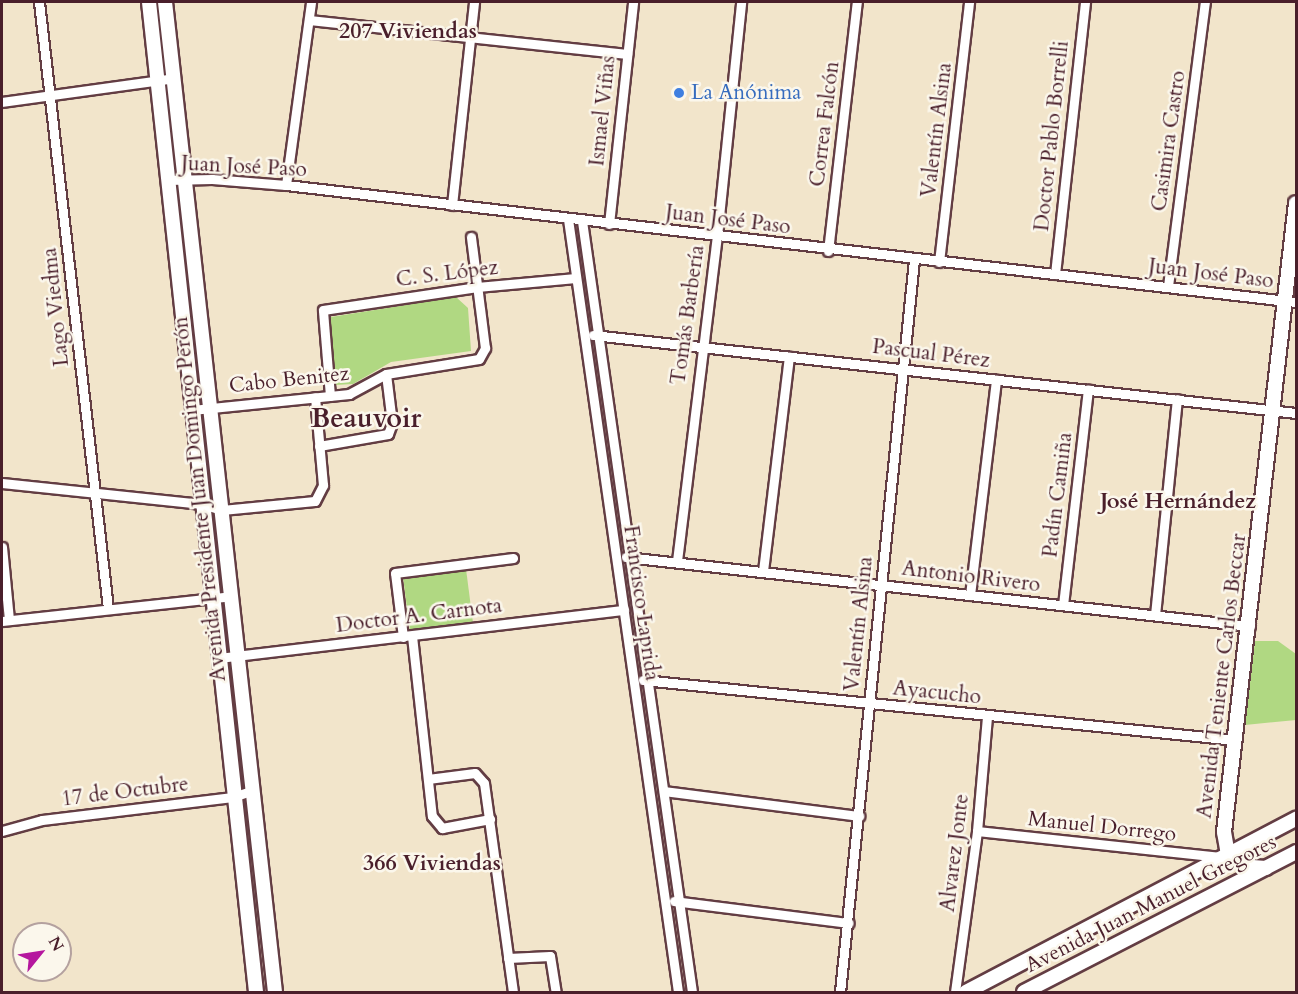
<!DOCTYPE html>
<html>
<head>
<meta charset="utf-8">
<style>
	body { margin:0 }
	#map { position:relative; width:1298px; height:994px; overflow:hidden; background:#f2e5cb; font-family:Cardo,serif }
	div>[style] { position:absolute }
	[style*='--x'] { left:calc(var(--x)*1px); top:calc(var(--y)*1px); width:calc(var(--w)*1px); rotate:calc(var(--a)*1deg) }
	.green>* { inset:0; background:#b0d882 }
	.roads { filter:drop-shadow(2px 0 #633d43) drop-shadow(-2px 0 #633d43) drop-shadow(0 2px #633d43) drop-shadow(0 -2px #633d43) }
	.minor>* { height:9px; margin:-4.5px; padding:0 4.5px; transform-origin:4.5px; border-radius:4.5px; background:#fff }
	.secondary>* { height:14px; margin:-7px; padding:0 7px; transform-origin:7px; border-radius:7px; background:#fff }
	.dots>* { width:16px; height:16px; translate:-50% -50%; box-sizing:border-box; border:3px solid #fbf7ec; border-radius:50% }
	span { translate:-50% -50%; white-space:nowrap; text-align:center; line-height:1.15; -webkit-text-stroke:5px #fbf7ec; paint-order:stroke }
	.shop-label { font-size:21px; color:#366cbe }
	.left { translate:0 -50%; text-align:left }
	.street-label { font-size:21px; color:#4a1f2b }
	.neighbourhood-label { font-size:22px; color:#4a1f2b; font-weight:700 }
	.district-label { font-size:27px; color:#4a1f2b; font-weight:700 }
	.frame { position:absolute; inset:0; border:3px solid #4a1f2b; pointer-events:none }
	.north { position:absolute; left:12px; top:922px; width:60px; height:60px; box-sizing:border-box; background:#fbf7ec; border:2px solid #b4a19f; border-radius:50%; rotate:60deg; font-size:16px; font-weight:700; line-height:24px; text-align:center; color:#4a1f2b }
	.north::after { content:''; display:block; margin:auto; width:21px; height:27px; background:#b5179e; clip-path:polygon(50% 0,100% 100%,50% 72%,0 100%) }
</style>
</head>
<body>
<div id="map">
	<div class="green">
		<i style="clip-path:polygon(456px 297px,468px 308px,471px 351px,391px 362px,353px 384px,335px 385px,327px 322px,331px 317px)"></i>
		<i style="clip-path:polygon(466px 569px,473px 623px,410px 631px,403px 577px)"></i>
		<i style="clip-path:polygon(1255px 641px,1278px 641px,1296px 654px,1296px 720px,1245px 725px)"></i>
	</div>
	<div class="roads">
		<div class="minor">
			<i style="--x:39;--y:2;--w:611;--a:83.51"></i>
			<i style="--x:309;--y:20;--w:320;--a:6.1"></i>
			<i style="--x:2;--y:102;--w:174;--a:-7.9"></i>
			<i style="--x:167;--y:180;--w:45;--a:-1.3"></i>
			<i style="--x:212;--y:179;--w:74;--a:4.6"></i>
			<i style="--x:286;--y:185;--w:1017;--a:6.61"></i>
			<i style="--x:286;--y:185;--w:185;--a:-82.2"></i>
			<i style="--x:452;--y:205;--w:204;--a:-83.8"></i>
			<i style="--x:568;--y:219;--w:781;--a:81.9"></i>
			<i style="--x:582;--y:221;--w:779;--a:81.88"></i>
			<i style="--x:609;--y:224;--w:223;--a:-83.8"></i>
			<i style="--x:828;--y:251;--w:251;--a:-83.4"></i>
			<i style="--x:939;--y:262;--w:262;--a:-83.4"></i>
			<i style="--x:1055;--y:274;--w:274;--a:-83.7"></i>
			<i style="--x:1168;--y:286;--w:286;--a:-82.6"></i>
			<i style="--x:593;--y:335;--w:707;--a:6.33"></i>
			<i style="--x:330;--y:396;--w:86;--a:-94.7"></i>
			<i style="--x:323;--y:310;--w:156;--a:-8.5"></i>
			<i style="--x:477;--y:287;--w:99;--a:-5.2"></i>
			<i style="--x:192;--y:410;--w:158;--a:-5.8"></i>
			<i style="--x:349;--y:394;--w:42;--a:-28.4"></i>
			<i style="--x:386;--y:374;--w:94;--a:-9.2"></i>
			<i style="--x:479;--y:359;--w:13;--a:-61"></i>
			<i style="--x:485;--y:348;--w:112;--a:-97.2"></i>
			<i style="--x:319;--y:446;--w:70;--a:-9.9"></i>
			<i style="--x:388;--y:434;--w:12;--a:-70"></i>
			<i style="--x:392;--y:423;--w:49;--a:-97"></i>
			<i style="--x:2;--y:483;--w:201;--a:6"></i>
			<i style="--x:202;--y:504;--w:21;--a:17"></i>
			<i style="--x:222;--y:510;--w:93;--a:-5.5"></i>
			<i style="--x:315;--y:501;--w:18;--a:-63"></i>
			<i style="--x:323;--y:485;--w:88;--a:-95.2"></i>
			<i style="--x:2;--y:547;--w:73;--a:84.5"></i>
			<i style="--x:626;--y:557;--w:628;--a:6.31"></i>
			<i style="--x:677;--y:561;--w:327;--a:-83"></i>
			<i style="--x:717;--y:236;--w:235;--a:-84.1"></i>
			<i style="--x:763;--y:571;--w:216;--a:-83.1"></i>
			<i style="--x:970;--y:595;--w:217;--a:-83.1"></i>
			<i style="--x:1063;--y:605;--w:217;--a:-83.4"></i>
			<i style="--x:1155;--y:615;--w:217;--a:-84.2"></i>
			<i style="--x:2;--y:621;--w:230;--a:-6.2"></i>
			<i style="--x:412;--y:636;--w:181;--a:83.7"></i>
			<i style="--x:432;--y:816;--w:16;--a:50"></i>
			<i style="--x:442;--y:828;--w:49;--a:-10.6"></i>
			<i style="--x:403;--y:637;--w:64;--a:-97.1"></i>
			<i style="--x:395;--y:573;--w:119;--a:-7.2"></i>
			<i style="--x:219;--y:658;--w:408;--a:-6.8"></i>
			<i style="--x:643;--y:680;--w:596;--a:5.78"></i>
			<i style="--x:428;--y:779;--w:47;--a:-7.3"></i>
			<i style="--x:475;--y:773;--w:13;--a:48"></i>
			<i style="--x:484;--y:783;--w:211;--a:82.1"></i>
			<i style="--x:664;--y:791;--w:197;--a:7.3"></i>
			<i style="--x:2;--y:831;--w:41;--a:-15.4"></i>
			<i style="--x:42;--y:820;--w:192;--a:-6.9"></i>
			<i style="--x:233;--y:797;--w:21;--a:-19"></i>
			<i style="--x:977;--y:831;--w:245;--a:6.1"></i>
			<i style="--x:674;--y:901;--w:176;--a:7.2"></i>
			<i style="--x:508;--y:958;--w:42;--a:-2.7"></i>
			<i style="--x:550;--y:956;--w:36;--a:81"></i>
			<i style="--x:840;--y:992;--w:736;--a:-84.23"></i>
			<i style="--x:955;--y:992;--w:162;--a:-82.2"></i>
			<i style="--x:977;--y:831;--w:114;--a:-85"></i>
		</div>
		<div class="secondary">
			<i style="--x:149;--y:2;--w:996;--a:83.83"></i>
			<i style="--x:165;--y:2;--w:996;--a:83.66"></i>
			<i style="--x:1266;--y:868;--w:14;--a:-176"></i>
			<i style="--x:1252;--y:867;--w:20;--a:-150"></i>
			<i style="--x:1235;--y:857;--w:11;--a:-135"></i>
			<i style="--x:1227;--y:849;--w:17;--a:-100"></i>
			<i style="--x:1224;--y:832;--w:633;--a:-83.47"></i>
			<i style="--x:966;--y:992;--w:373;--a:-27.7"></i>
			<i style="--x:1024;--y:992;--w:306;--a:-27.2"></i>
		</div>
	</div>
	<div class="dots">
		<i style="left:679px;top:93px;background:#3f7fe0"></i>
	</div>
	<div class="shop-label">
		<span class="left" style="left:691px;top:93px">La Anónima</span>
	</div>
	<div class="street-label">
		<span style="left:603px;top:111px;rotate:-84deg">Ismael Viñas</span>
		<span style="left:825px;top:124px;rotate:-83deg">Correa Falcón</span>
		<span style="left:937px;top:130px;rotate:-83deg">Valentín Alsina</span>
		<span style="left:1052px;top:136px;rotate:-84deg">Doctor Pablo Borrelli</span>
		<span style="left:1169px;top:141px;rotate:-82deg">Casimira Castro</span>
		<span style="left:244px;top:167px;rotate:3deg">Juan José Paso</span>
		<span style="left:728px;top:220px;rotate:7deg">Juan José Paso</span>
		<span style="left:447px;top:274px;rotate:-7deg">C. S. López</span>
		<span style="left:1211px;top:274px;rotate:7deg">Juan José Paso</span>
		<span style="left:56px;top:307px;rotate:-96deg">Lago Viedma</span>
		<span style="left:688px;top:315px;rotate:-82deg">Tomás Barbería</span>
		<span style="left:931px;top:354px;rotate:7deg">Pascual Pérez</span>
		<span style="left:289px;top:380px;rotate:-6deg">Cabo Benitez</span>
		<span style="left:1058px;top:495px;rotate:-83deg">Padín Camiña</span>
		<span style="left:200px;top:499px;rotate:-96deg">Avenida Presidente Juan Domingo Perón</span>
		<span style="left:971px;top:577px;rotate:7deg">Antonio Rivero</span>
		<span style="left:641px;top:603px;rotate:82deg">Francisco Laprida</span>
		<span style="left:419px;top:616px;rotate:-7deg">Doctor A. Carnota</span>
		<span style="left:859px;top:624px;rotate:-84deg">Valentín Alsina</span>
		<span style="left:1222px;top:676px;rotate:-83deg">Avenida Teniente Carlos Beccar</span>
		<span style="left:937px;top:693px;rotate:6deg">Ayacucho</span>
		<span style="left:125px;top:792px;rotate:-7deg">17 de Octubre</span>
		<span style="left:1102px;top:827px;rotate:6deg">Manuel Dorrego</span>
		<span style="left:955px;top:853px;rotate:-83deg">Alvarez Jonte</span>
		<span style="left:1151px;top:904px;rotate:-27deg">Avenida Juan Manuel Gregores</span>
	</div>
	<div class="neighbourhood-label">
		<span style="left:408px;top:32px">207 Viviendas</span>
		<span style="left:1178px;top:502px">José Hernández</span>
		<span style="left:432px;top:864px">366 Viviendas</span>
	</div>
	<div class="district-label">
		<span style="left:366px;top:419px">Beauvoir</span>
	</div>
	<div class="frame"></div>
	<div class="north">N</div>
</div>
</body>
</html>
